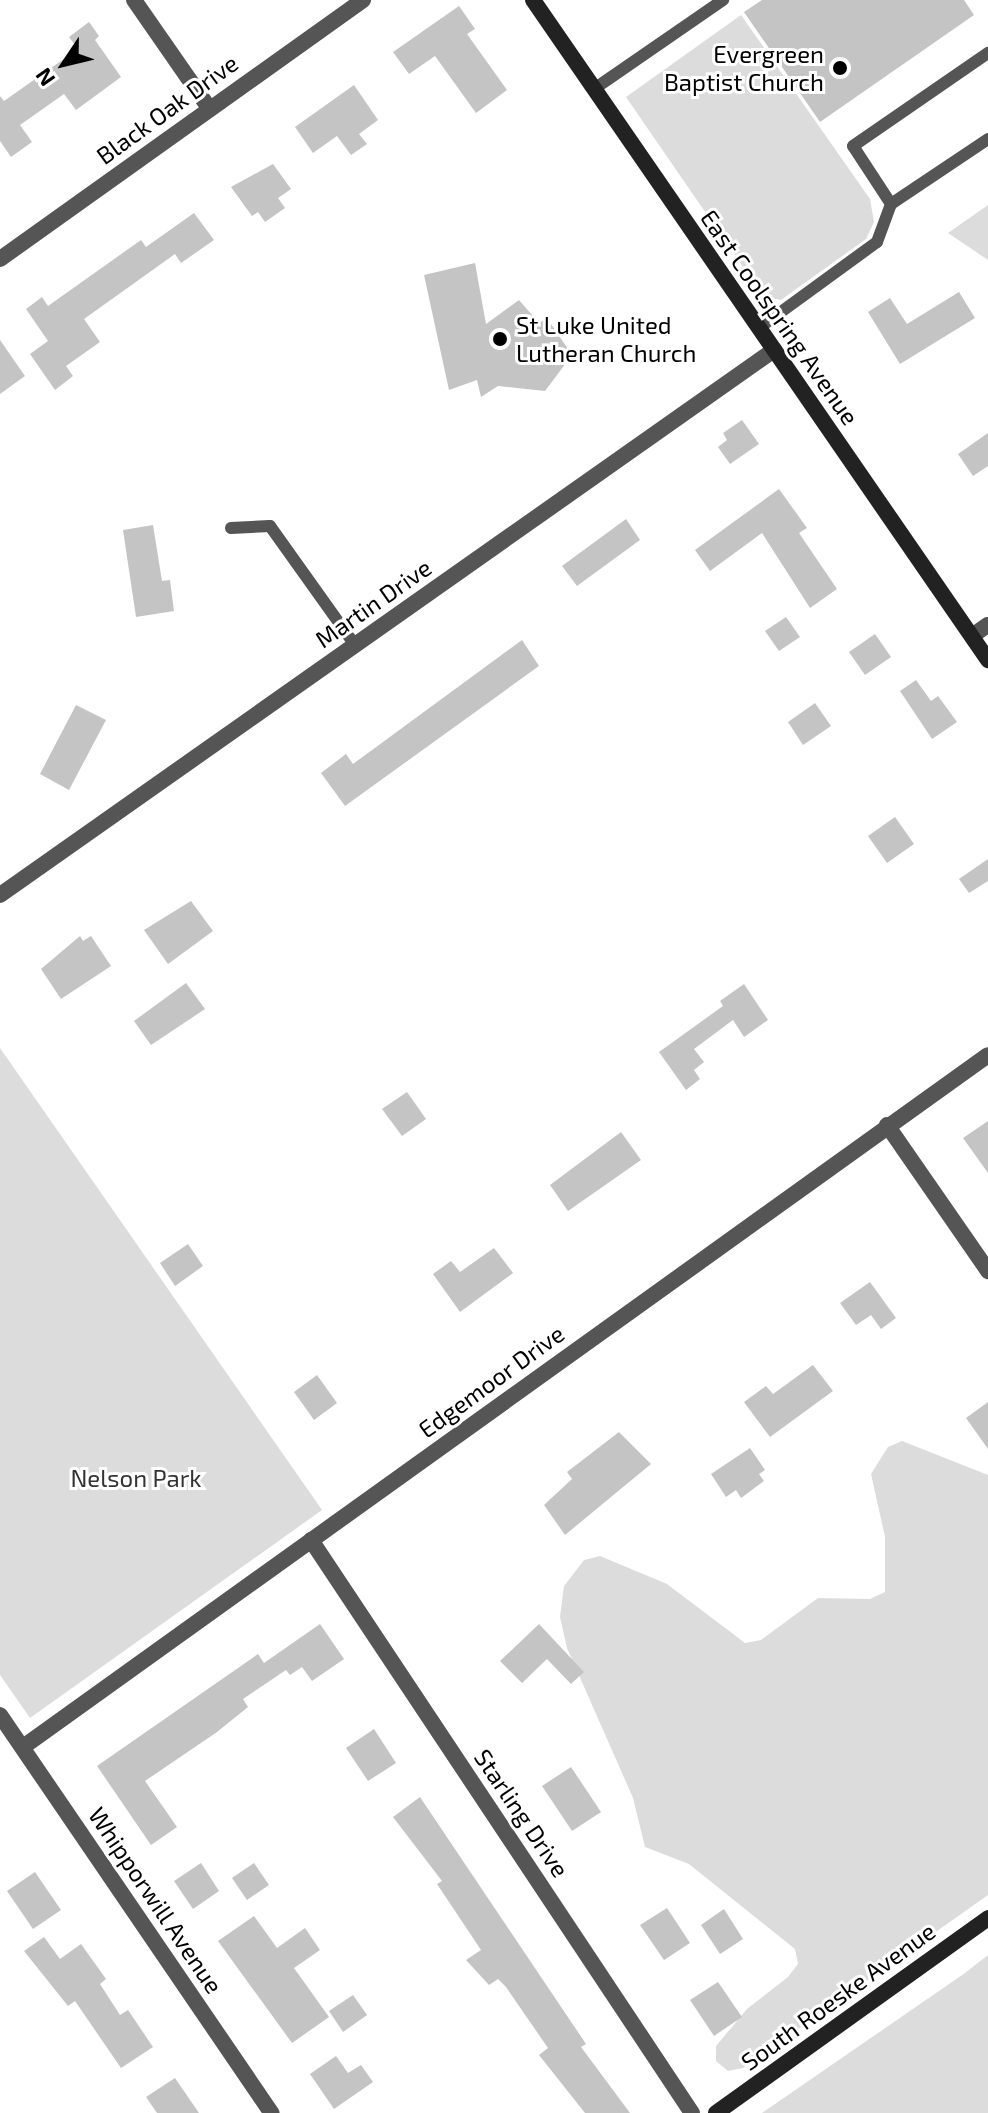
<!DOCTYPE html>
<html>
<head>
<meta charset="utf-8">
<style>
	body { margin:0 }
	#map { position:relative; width:988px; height:2113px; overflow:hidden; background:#fff; font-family:"Exo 2",sans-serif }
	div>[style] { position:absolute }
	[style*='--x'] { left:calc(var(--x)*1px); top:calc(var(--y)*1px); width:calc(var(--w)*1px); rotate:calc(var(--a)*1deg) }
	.green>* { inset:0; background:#dcdcdc }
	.building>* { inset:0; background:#c4c4c4 }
	.lane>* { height:12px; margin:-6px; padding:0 6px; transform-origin:6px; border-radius:6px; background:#555 }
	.street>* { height:16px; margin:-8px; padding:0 8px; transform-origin:8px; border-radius:8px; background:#555 }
	.secondary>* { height:16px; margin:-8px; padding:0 8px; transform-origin:8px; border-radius:8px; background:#222 }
	.dots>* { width:22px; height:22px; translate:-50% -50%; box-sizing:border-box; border:4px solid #fff; border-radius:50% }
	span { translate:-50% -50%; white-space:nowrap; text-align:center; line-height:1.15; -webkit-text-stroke:6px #fff; paint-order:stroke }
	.poi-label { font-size:24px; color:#000 }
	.right { translate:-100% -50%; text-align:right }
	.left { translate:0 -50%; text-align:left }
	.street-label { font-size:24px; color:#000 }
	.park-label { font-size:24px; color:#333 }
	.north { position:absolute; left:24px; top:24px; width:80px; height:80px; -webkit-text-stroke:6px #fff; paint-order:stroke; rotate:235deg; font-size:22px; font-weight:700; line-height:32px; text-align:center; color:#000 }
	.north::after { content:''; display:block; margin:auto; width:28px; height:36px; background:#000; clip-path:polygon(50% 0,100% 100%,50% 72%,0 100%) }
</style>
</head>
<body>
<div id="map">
	<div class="green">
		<i style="clip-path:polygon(741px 15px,870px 199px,874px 222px,866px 239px,781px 300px,763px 296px,626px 97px)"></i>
		<i style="clip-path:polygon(988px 205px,988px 260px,948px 233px)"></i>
		<i style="clip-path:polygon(0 1048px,322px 1510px,30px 1718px,0 1675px)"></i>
		<i style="clip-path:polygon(902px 1441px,988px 1475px,988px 1895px,743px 2068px,728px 2071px,716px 2061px,716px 2046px,747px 2009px,788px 1977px,798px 1964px,795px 1949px,689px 1864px,645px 1847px,633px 1798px,567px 1648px,560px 1617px,564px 1586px,584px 1560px,600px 1556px,667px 1584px,745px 1643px,761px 1640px,818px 1598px,870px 1599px,885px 1592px,885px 1537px,871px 1474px,888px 1447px)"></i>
		<i style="clip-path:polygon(988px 1955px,988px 2113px,762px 2113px,965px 1973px)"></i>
	</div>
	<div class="building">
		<i style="clip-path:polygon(762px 0,964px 0,974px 15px,820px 122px,744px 12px)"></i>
		<i style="clip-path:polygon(459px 6px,475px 29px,467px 34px,507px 90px,476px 113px,435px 56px,409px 74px,393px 52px)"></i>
		<i style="clip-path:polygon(89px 22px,99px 36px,95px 40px,121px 77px,76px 110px,64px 94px,20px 125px,32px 142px,11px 157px,0 141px,0 96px,4px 101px,78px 49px,69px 37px)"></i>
		<i style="clip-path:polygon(354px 85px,378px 120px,359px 134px,367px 144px,351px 155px,337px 136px,313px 153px,295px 127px)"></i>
		<i style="clip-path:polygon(273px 164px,291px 189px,278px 198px,285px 208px,265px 222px,258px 212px,252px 216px,231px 187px)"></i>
		<i style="clip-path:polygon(194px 213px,214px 240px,181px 263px,175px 254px,84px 319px,100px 342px,66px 366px,73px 376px,55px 390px,30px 354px,48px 341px,26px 309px,42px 297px,48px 306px,141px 240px,146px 247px)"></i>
		<i style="clip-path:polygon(475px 263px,486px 324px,519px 300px,539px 323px,547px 318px,572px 355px,545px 391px,498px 386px,481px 397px,477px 380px,449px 390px,424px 275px)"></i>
		<i style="clip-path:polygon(959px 292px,975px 318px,900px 364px,868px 312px,890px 298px,907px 324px)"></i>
		<i style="clip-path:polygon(0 340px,25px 376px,0 394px)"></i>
		<i style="clip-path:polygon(742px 420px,759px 444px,730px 464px,718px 447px,727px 440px,723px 433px)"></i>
		<i style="clip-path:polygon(988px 433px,988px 466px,973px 476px,958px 454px)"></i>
		<i style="clip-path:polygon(779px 489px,807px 528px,799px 533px,837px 589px,810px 608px,762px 533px,710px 571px,695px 550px)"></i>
		<i style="clip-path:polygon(626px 519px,640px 540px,577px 586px,562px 566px)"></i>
		<i style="clip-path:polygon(153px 525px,162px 581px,170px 580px,174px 611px,136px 617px,123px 530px)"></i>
		<i style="clip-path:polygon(786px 617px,800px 637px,779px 651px,765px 631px)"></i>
		<i style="clip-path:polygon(875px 634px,891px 657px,865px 675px,849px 652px)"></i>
		<i style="clip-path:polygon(522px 640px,539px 666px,345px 806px,321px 773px,346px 754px,353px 764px)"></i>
		<i style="clip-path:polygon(916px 680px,931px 701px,938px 696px,957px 722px,932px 739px,900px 691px)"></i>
		<i style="clip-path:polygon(815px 703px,831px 726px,803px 745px,788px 722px)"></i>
		<i style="clip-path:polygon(76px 705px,106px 720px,69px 790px,40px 774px)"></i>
		<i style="clip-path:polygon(895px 817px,914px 844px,887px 863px,868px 836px)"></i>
		<i style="clip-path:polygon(988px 859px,988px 881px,969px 893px,959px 879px)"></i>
		<i style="clip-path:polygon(191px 901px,213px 931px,168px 964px,144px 930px)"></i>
		<i style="clip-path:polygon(80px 936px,83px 941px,91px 936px,111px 966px,61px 999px,41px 969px)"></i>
		<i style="clip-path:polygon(186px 983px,205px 1009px,151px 1045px,134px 1021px)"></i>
		<i style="clip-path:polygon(744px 984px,768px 1020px,744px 1037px,733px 1020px,694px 1049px,704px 1062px,694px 1070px,700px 1079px,686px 1090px,659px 1052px,723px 1006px,720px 1001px)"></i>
		<i style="clip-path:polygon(407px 1092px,426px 1119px,402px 1136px,382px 1109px)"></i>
		<i style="clip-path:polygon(988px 1121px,988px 1173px,963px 1138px)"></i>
		<i style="clip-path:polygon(621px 1132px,641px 1160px,568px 1211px,550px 1185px)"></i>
		<i style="clip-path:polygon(188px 1244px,203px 1266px,175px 1286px,160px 1263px)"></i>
		<i style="clip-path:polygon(494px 1248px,513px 1273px,460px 1312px,433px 1274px,451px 1261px,460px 1272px)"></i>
		<i style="clip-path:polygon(870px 1282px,896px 1318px,881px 1329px,871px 1315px,856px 1325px,840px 1303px)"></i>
		<i style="clip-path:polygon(813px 1365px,833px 1391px,770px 1437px,744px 1402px,766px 1386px,773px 1394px)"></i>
		<i style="clip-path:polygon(317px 1375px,337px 1403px,314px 1420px,294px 1392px)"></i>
		<i style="clip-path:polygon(988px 1402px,988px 1449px,966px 1418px)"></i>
		<i style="clip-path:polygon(619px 1432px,651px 1464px,565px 1535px,544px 1505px,572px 1479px,567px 1472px)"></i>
		<i style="clip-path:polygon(750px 1448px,765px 1470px,759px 1474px,764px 1481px,741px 1498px,736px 1490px,726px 1497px,711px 1474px)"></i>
		<i style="clip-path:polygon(320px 1624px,344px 1659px,312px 1681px,302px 1667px,290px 1675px,286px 1670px,243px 1699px,248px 1707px,217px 1732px,145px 1781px,177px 1827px,151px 1845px,97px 1766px,258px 1654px,264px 1663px)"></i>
		<i style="clip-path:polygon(539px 1624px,584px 1672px,571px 1684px,547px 1659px,522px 1683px,500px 1661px)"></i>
		<i style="clip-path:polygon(374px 1729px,396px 1763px,368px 1781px,346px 1748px)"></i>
		<i style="clip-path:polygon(571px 1767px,601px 1812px,572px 1831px,542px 1786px)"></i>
		<i style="clip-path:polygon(420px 1797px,586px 2044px,581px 2047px,630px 2113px,585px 2113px,539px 2055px,548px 2048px,506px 1987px,498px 1979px,489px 1985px,466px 1960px,481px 1950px,437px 1884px,442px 1881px,393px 1817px)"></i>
		<i style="clip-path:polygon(201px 1863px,219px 1891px,193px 1909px,174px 1881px)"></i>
		<i style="clip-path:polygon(254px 1863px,269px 1885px,247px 1900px,232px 1878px)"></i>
		<i style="clip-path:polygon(35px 1872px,61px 1910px,33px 1929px,7px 1891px)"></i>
		<i style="clip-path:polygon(667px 1908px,690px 1943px,664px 1960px,640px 1925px)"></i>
		<i style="clip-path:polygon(724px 1909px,743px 1939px,720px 1954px,701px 1925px)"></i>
		<i style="clip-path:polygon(254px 1916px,277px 1948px,305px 1928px,320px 1950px,294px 1968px,329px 2017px,292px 2043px,218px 1941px)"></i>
		<i style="clip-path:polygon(44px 1937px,60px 1959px,81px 1944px,106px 1979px,100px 1984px,120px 2015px,128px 2010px,153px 2047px,121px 2068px,75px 2001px,68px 2006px,24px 1951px)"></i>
		<i style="clip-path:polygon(718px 1982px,742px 2017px,714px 2036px,690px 2000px)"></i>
		<i style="clip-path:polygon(353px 1995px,367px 2015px,343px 2032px,329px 2011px)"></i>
		<i style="clip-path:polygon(336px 2056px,348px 2073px,361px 2065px,373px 2082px,334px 2109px,310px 2074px)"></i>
		<i style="clip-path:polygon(175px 2078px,199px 2113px,157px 2113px,146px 2097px)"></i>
	</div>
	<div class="lane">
		<i style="--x:594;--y:89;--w:157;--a:-34.6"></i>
		<i style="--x:891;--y:204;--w:69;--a:-123.2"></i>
		<i style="--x:853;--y:146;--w:164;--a:-34.6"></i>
		<i style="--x:759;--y:328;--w:146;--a:-36.1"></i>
		<i style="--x:877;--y:242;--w:40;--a:-69.8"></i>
		<i style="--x:891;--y:204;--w:117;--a:-33.8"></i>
		<i style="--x:231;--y:528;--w:39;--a:-3"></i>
		<i style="--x:270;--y:526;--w:146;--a:54.5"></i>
	</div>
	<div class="street">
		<i style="--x:134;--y:0;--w:131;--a:55.2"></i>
		<i style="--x:0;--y:259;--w:446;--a:-35.5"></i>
		<i style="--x:972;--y:636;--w:19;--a:-35"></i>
		<i style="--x:0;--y:895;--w:947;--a:-35.15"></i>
		<i style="--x:887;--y:1125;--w:178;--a:55.3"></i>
		<i style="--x:311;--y:1540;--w:688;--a:56.38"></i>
		<i style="--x:0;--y:1715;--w:482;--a:55.7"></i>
		<i style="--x:23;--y:1747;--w:1187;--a:-35.64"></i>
	</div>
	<div class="secondary">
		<i style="--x:533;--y:0;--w:802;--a:55.42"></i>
		<i style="--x:716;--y:2113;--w:335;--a:-35.6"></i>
	</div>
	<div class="dots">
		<i style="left:840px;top:68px;background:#000"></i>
		<i style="left:500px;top:339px;background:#000"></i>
	</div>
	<div class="poi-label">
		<span class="right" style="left:824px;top:68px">Evergreen<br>Baptist Church</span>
		<span class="left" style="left:516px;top:339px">St Luke United<br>Lutheran Church</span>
	</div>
	<div class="street-label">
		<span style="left:167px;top:109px;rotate:-36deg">Black Oak Drive</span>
		<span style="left:780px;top:317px;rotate:55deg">East Coolspring Avenue</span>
		<span style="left:373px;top:603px;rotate:-35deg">Martin Drive</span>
		<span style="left:491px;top:1381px;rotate:-36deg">Edgemoor Drive</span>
		<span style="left:522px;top:1813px;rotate:56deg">Starling Drive</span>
		<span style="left:156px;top:1900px;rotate:56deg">Whipporwill Avenue</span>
		<span style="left:838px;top:1996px;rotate:-36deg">South Roeske Avenue</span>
	</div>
	<div class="park-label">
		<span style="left:136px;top:1478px">Nelson Park</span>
	</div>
	<div class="north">N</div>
</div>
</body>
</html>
